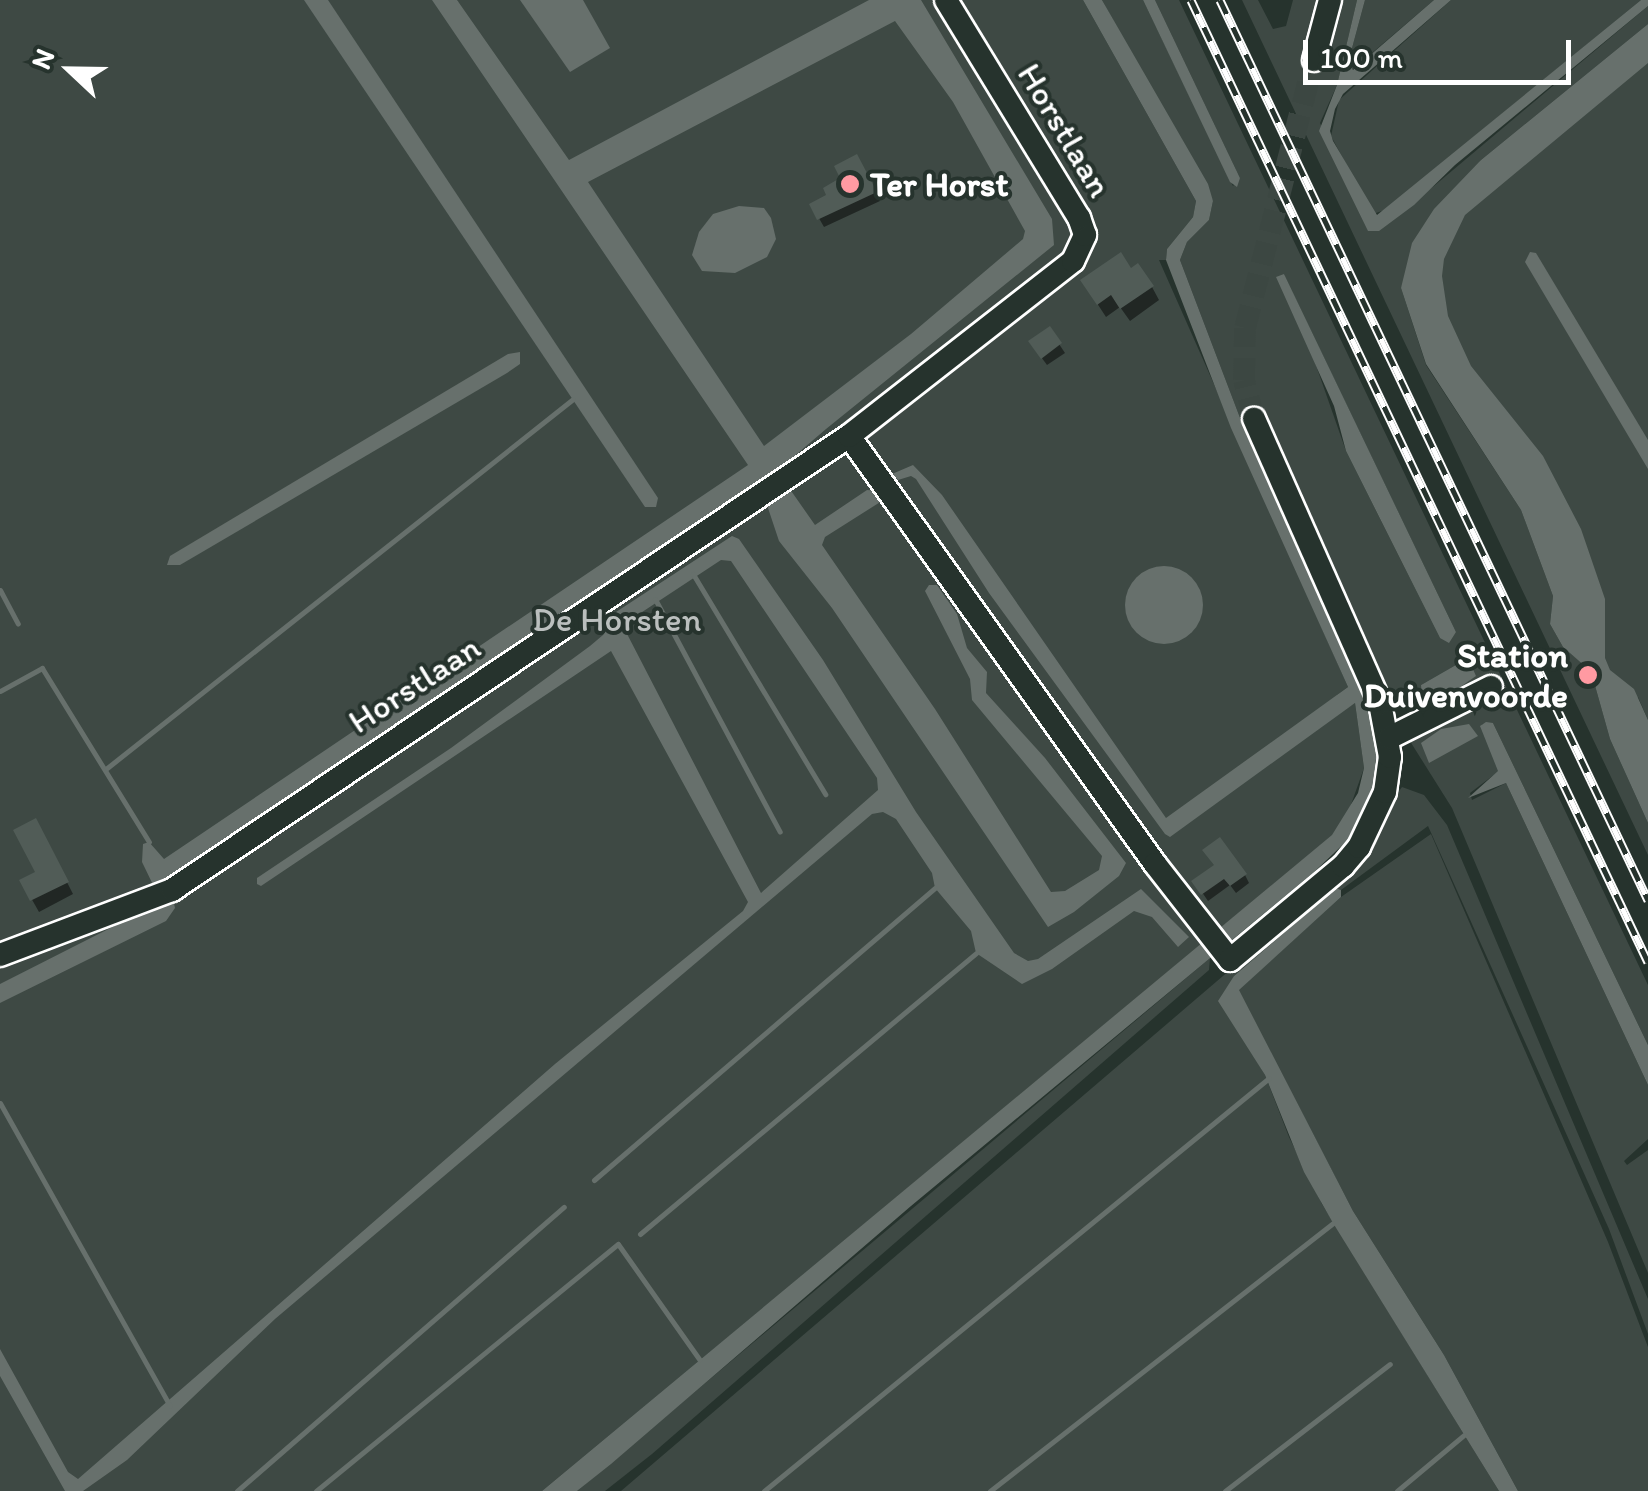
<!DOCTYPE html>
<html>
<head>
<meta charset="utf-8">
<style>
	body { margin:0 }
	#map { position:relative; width:1648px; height:1491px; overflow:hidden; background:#26332d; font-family:Itim,sans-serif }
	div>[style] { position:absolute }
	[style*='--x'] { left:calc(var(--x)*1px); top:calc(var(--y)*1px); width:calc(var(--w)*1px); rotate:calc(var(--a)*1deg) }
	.green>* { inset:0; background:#3e4944 }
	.water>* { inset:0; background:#67706c }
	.round { border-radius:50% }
	.shadow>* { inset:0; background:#0007 }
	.stream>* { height:5px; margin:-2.5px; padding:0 2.5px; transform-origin:2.5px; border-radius:2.5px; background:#67706c }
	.building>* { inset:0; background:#515c57 }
	.minor-tunnel>* { height:22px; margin-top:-11px; transform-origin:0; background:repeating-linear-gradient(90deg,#3c4742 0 22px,transparent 0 33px) }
	.roads { filter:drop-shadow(2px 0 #fff) drop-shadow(-2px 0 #fff) drop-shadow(0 2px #fff) drop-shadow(0 -2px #fff) }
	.minor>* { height:22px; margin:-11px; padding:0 11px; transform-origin:11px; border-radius:11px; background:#26332d }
	.rail>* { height:9px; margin-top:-4.5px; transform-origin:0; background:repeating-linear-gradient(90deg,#26332d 0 15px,#fff 0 30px); box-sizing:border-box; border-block:2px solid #fff }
	.dots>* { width:28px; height:28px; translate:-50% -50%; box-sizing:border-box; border:5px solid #26332d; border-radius:50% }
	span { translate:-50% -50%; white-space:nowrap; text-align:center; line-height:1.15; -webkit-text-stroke:8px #26332d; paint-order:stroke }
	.street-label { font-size:35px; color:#fff }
	.poi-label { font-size:35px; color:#fff; font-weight:700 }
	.left { translate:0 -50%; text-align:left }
	.right { translate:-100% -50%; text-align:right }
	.park-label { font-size:35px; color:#bbbfbe }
	.north { position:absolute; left:20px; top:20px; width:100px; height:100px; -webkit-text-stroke:8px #26332d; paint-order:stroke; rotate:292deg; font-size:28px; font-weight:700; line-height:40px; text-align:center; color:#fff }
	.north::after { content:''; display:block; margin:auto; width:35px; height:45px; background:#fff; clip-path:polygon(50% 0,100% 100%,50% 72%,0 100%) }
	.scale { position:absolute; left:1303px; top:40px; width:268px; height:45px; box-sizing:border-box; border:5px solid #fff; border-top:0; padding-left:12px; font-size:30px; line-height:35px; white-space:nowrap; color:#fff; -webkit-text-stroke:8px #26332d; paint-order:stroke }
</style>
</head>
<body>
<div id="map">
	<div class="green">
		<i style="clip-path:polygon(0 0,1083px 0,1196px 201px,1193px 217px,1167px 249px,1166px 260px,1159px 260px,1348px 687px,1337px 695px,1344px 710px,1355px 703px,1364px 768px,1347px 816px,1333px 835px,542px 1491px,0 1491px)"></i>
		<i style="clip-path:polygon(evenodd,1102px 0,1143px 0,1233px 186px,1240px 178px,1155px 0,1179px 0,1648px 985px,1648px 1045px,1493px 723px,1482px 724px,1499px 771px,1470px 793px,1472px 800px,1506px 783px,1648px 1085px,1648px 1139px,1624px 1161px,1627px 1165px,1648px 1150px,1648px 1273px,1452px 808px,1408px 738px,1420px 718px,1412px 696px,1387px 694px,1264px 416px,1242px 423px,1180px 260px,1187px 242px,1209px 220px,1213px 201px,1102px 0,1284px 274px,1284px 275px,1456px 632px,1440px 638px,1346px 451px,1284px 274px,1102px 0,1468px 658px,1440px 698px,1426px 708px,1421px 685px,1468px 658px)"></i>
		<i style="clip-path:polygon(1242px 0,1258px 0,1273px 29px,1286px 26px,1293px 0,1320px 0,1324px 64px,1342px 0,1357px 0,1337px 85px,1320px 123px,1369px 231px,1434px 186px,1648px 6px,1648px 24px,1481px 160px,1401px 288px,1426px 365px,1521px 510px,1553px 596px,1550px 624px,1563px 647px,1587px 667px,1594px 682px,1610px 739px,1648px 823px,1648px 855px)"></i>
		<i style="clip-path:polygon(1365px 0,1434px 0,1352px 70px,1348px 63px)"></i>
		<i style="clip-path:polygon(1451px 0,1641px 0,1385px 210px,1373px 214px,1331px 136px,1339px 100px)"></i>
		<i style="clip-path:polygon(1648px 52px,1648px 720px,1638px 697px,1625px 706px,1430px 323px,1432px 245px,1457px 211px)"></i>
		<i style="clip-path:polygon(1402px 787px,1424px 795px,1447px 825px,1648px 1299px,1648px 1334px,1609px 1229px,1428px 826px,1341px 890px,1336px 888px,1234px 976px,1227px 1010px,1265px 1075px,1289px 1137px,1322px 1204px,1499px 1491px,621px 1491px,1334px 881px)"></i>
		<i style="clip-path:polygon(1431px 834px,1608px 1242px,1648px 1347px,1648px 1491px,1518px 1491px,1444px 1355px,1353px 1211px,1238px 990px,1341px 897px)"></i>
		<i style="clip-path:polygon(1210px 958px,1209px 970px,652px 1454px,605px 1491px,577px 1491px)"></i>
	</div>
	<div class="water">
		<i style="clip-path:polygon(304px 0,328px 0,658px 498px,656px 507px,645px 507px)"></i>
		<i style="clip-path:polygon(evenodd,432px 0,457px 0,569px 160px,869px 0,921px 0,1052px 219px,1054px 245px,826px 429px,783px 466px,780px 475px,815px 525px,867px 490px,880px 491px,885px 499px,825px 537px,822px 545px,935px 709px,1051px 892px,1065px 891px,1099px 870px,1102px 856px,972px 700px,970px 679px,925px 591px,929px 585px,937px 585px,957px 614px,967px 648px,987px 672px,986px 693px,1045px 758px,1126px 863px,1119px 876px,1074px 912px,1048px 927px,832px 608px,779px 541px,766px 502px,676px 539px,168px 877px,175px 908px,166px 921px,0 1003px,0 984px,140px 913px,156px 891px,142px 862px,143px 844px,149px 842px,164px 859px,748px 465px,432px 0,895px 21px,953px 102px,1025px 231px,1023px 239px,911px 334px,764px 446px,588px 182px,895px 21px)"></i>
		<i style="clip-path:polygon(520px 0,583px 0,610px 48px,570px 72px)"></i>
		<i style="clip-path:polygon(1083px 0,1102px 0,1208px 184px,1213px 201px,1209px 220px,1187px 242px,1180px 260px,1242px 423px,1365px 700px,1377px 749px,1372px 797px,1352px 836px,1314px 872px,911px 1206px,611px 1464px,577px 1491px,542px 1491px,1332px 835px,1358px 793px,1364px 768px,1355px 703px,1170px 837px,1165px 834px,989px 593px,916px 479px,911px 476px,898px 480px,892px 474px,913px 465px,942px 495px,1166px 818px,1348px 687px,1231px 428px,1166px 260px,1167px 249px,1193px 217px,1196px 201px)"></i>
		<i style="clip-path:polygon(1143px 0,1155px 0,1240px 178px,1237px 187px,1230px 182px)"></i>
		<i style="clip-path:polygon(1357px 0,1365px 0,1348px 63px,1353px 70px,1434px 0,1451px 0,1343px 94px,1335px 109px,1330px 131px,1333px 141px,1377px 215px,1641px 0,1648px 0,1648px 6px,1455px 165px,1414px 205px,1379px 231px,1368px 231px,1319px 131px,1337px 85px)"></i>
		<i style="clip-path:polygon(1648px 24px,1648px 63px,1465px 215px,1444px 259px,1442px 276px,1448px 316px,1471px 366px,1543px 456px,1581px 529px,1605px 599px,1605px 658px,1610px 670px,1634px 689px,1648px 720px,1648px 823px,1610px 739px,1594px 682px,1586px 667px,1563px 647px,1550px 624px,1553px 596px,1521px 510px,1426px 364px,1401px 288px,1412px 243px,1434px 209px,1481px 160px)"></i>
		<i style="clip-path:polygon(739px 206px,764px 208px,771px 218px,776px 239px,767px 257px,735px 273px,702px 271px,692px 255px,699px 232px,713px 214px)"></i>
		<i style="clip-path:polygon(1530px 252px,1536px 253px,1648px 440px,1648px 469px,1525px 262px)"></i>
		<i style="clip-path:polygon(1284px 274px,1456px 632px,1449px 643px,1440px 638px,1346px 451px,1334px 406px,1276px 277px)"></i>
		<i style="clip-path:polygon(520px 352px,520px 364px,507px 373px,180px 565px,167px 565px,170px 556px,508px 354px)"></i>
		<i style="clip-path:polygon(evenodd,732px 536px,739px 539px,823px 660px,916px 812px,1014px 953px,1028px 961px,1038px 959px,1141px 889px,1189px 937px,1178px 947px,1152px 917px,1134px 911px,1052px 969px,1022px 984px,976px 953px,971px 931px,935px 888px,932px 873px,896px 819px,883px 812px,872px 814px,275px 1319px,127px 1460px,83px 1491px,65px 1491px,0 1376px,0 1349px,68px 1472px,78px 1479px,555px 1064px,743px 911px,748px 902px,611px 651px,261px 886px,257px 884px,257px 878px,451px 748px,590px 646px,603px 635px,616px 612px,732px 536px,721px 560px,731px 561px,877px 778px,878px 790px,761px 893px,625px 630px,627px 622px,721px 560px)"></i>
		<i class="round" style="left:1125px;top:566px;width:78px;height:78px"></i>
		<i style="clip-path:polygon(1468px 658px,1476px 676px,1423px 713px,1421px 685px)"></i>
		<i style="clip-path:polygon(1486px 722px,1493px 723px,1648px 1045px,1648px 1085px,1506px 783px,1468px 798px,1498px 771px,1480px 726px)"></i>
		<i style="clip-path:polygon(1469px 724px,1478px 736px,1429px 763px,1421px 743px,1441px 729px)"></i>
		<i style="clip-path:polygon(1336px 888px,1341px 890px,1341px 897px,1239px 990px,1353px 1211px,1444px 1355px,1518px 1491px,1499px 1491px,1333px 1223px,1304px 1172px,1265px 1075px,1218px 1001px,1234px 976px)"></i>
	</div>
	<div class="shadow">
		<i style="clip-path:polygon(856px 157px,880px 201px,824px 227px,812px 206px,830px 197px)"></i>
		<i style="clip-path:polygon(1130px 271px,1152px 287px,1159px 300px,1130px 321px,1120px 307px,1106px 317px,1091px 294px)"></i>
		<i style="clip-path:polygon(1049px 329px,1065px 353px,1047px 365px,1036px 350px)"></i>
		<i style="clip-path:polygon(42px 833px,73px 894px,39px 912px,22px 882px,38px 873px)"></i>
		<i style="clip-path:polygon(1245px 875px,1249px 883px,1236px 893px,1230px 885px,1208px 901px,1195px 882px)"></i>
	</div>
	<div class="stream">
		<i style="--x:693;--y:574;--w:257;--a:59"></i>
		<i style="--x:0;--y:590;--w:38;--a:62"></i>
		<i style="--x:655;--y:599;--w:264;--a:61.8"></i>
		<i style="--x:0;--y:691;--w:48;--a:-28.7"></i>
		<i style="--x:42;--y:668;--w:204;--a:58.4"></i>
		<i style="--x:107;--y:768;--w:594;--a:-38.37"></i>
		<i style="--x:0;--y:1103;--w:347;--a:60.7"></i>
		<i style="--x:594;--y:1180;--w:449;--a:-40.6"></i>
		<i style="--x:640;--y:1234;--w:438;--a:-39.9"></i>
		<i style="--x:237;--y:1491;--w:433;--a:-41"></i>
		<i style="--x:316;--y:1491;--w:390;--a:-39.3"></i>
		<i style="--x:618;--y:1244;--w:141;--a:54.8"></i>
		<i style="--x:764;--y:1491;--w:652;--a:-39.28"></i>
		<i style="--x:990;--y:1491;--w:435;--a:-38"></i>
		<i style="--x:1225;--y:1491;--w:208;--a:-37.6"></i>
		<i style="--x:1397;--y:1491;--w:87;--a:-39.9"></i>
	</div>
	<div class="building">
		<i style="clip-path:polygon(857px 154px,877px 192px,817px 220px,809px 204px,826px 195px,823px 188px,840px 178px,834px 166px)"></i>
		<i style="clip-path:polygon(1121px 252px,1131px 268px,1138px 263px,1154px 286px,1120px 309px,1111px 295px,1097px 305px,1080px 280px)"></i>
		<i style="clip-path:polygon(1050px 326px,1062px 343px,1041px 359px,1028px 341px)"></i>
		<i style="clip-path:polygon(36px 818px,69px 882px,30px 901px,19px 880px,35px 872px,13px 830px)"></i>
		<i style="clip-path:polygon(1220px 837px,1247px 874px,1230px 886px,1224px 879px,1201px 895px,1191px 881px,1214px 865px,1202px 850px)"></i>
	</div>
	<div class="minor-tunnel">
		<i style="--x:1254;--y:419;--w:40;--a:-104.4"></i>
		<i style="--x:1244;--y:380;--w:52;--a:-88.9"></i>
		<i style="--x:1245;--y:328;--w:277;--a:-75.6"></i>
	</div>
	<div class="roads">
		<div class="minor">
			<i style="--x:1314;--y:60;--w:62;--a:-75.1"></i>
			<i style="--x:849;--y:436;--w:526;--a:54.44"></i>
			<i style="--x:1155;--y:864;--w:122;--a:52"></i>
			<i style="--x:1230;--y:960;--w:147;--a:-39.8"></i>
			<i style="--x:1343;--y:866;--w:25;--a:-50"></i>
			<i style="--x:1359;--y:847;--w:61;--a:-64.7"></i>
			<i style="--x:1385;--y:792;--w:35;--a:-82"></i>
			<i style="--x:1390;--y:757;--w:55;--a:-100.5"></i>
			<i style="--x:1380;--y:703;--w:311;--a:-113.9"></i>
			<i style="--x:1389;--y:738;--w:114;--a:-26.6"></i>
			<i style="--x:0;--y:955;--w:184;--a:-20.7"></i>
			<i style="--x:172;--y:890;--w:815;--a:-33.85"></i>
			<i style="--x:849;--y:436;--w:284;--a:-38"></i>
			<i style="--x:1073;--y:261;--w:29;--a:-65"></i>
			<i style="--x:1085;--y:235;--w:18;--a:-109"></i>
			<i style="--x:1079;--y:218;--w:255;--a:-121.4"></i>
		</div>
	</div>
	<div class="rail">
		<i style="--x:1191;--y:0;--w:1065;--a:64.59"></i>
		<i style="--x:1220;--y:0;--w:997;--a:64.57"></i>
	</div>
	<div class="dots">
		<i style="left:850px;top:184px;background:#ff9aa2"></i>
		<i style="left:1588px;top:675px;background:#ff9aa2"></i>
	</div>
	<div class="street-label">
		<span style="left:1065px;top:130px;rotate:59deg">Horstlaan</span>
		<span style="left:414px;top:684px;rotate:-33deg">Horstlaan</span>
	</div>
	<div class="poi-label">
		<span class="left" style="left:870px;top:184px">Ter Horst</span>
		<span class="right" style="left:1568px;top:675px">Station<br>Duivenvoorde</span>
	</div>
	<div class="park-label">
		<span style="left:617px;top:619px">De Horsten</span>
	</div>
	<div class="north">N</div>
	<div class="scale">100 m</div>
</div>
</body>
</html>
